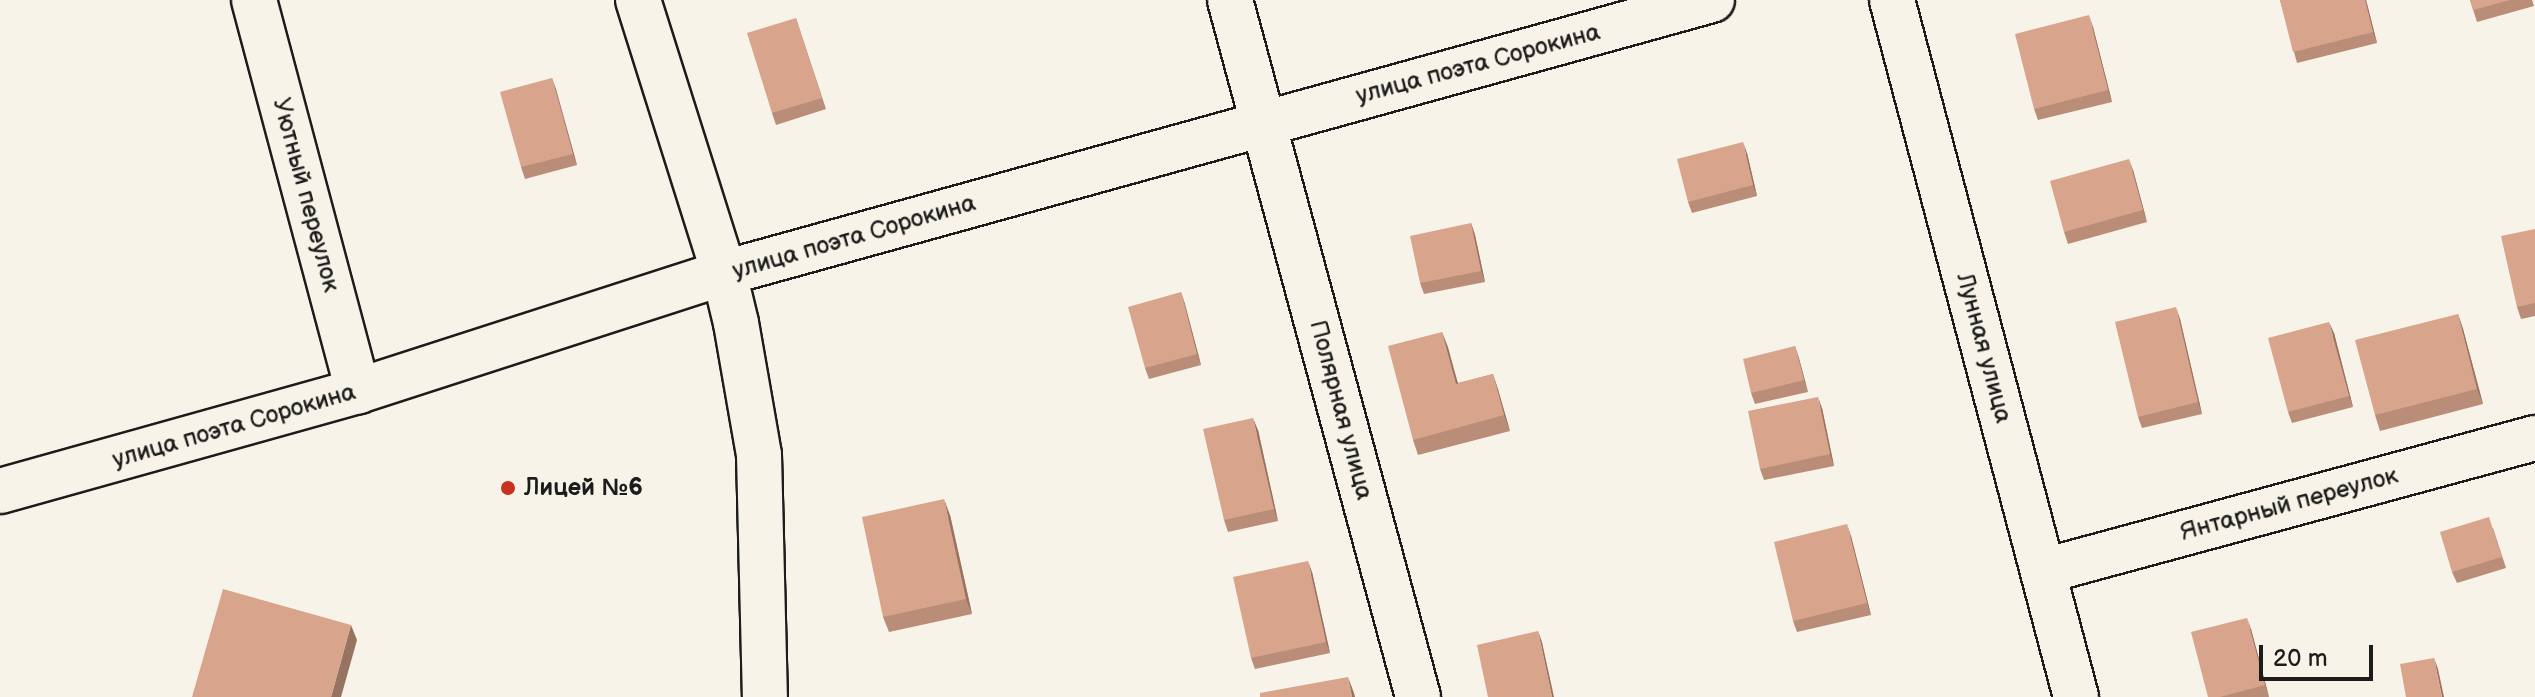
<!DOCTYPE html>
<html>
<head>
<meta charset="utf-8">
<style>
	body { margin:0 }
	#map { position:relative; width:2535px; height:697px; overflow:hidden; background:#f7f3e8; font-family:"Balsamiq Sans",sans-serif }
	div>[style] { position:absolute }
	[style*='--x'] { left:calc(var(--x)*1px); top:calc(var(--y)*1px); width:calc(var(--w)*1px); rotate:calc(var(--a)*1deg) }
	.roads { filter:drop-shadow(2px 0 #1c1c1c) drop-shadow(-2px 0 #1c1c1c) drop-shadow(0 2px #1c1c1c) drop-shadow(0 -2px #1c1c1c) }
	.street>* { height:44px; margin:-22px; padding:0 22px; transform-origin:22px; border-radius:22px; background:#f7f3e8 }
	.secondary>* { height:44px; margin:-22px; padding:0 22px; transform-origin:22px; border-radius:22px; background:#f7f3e8 }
	.wall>* { inset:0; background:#ba8d78 }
	.shaded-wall>* { inset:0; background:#977362 }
	.building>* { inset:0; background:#d8a48c }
	.dots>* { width:22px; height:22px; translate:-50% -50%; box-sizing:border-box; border:4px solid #f7f3e8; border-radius:50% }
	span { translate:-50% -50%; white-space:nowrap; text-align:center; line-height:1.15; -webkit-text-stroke:8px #f7f3e8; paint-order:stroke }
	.street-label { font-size:24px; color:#1c1c1c }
	.poi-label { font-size:24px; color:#1c1c1c; font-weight:700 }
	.left { translate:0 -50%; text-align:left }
	.scale { position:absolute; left:2259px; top:645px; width:114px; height:36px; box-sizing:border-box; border:4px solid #1c1c1c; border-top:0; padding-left:10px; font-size:24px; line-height:28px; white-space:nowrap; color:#1c1c1c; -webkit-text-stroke:6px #f7f3e8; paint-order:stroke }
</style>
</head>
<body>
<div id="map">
	<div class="roads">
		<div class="street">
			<i style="--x:254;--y:0;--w:405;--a:75.1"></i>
			<i style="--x:638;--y:0;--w:286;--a:72.5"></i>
			<i style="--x:724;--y:273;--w:51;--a:76.5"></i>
			<i style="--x:736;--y:323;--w:134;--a:80.1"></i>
			<i style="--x:759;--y:455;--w:242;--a:88.6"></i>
			<i style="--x:1230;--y:0;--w:722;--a:74.9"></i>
			<i style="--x:0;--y:491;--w:372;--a:-15.6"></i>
			<i style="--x:358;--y:391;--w:385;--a:-17.9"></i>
			<i style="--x:724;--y:273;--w:1025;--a:-15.45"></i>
			<i style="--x:2044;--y:571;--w:509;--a:-15.16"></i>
		</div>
		<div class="secondary">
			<i style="--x:1892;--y:0;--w:721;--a:75.21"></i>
		</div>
	</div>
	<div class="wall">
		<i style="clip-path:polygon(2280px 0,2366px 0,2377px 43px,2297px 63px)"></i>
		<i style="clip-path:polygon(2470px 0,2532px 0,2534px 6px,2477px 22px)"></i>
		<i style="clip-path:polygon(796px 18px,826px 109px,776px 125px,772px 113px)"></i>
		<i style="clip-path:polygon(2093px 27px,2112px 102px,2038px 120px,2034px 109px)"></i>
		<i style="clip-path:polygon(552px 78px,577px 165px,525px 179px,521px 167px)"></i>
		<i style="clip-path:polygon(1747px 153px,1757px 196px,1692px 213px,1688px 202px)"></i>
		<i style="clip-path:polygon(2133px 170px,2147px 222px,2068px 244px,2064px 232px)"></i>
		<i style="clip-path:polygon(1471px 223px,1475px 235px,1485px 282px,1424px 294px,1420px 283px)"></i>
		<i style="clip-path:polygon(2535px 229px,2535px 316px,2521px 319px,2517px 307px)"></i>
		<i style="clip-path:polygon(1181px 292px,1201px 365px,1149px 379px,1145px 368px)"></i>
		<i style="clip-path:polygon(2458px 314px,2463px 329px,2483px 404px,2380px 431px,2375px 415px)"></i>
		<i style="clip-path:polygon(2180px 319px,2202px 414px,2142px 428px,2138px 417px)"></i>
		<i style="clip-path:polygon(1442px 332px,1458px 383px,1493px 374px,1510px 431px,1418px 455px,1413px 440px)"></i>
		<i style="clip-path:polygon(2334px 333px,2353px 407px,2292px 423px,2288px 412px)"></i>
		<i style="clip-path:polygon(1795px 346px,1808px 392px,1755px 404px,1751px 393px)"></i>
		<i style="clip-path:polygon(1822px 408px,1834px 466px,1764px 480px,1760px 469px)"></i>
		<i style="clip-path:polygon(1258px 430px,1278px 521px,1228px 532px,1224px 520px)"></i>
		<i style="clip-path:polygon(950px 515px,972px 614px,889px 632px,883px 617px)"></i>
		<i style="clip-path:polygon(2493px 528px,2506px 568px,2457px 583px,2452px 572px)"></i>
		<i style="clip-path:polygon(1851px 536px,1871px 615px,1797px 632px,1793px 621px)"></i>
		<i style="clip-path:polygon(1312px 572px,1330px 653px,1255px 669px,1251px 658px)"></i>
		<i style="clip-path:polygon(2251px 629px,2269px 697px,2208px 697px)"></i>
	</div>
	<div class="shaded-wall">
		<i style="clip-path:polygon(2365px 0,2366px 0,2377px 43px,2373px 32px)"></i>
		<i style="clip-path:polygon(2089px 15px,2093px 27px,2112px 102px,2108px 90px)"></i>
		<i style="clip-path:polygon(552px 78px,556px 89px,577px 165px,573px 154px)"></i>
		<i style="clip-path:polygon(1743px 142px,1747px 153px,1757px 196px,1753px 185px)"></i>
		<i style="clip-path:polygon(2129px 159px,2133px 170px,2147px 222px,2143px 210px)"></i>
		<i style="clip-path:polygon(1471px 223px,1475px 235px,1485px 282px,1481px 271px)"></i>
		<i style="clip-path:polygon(1181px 292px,1185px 304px,1201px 365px,1197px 354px)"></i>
		<i style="clip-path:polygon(2176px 307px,2180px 319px,2202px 414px,2198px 402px)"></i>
		<i style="clip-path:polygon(2458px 314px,2463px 329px,2483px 404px,2477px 389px)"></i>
		<i style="clip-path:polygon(2329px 322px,2334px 333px,2353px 407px,2349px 396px)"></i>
		<i style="clip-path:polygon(1442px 332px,1448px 347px,1462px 399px,1456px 384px)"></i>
		<i style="clip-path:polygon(1795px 346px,1799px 358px,1808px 392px,1804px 380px)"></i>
		<i style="clip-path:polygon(1493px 374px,1498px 389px,1510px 431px,1504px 415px)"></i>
		<i style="clip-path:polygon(1818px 397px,1822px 408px,1834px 466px,1830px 454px)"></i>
		<i style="clip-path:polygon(1253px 418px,1258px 430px,1278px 521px,1274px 509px)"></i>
		<i style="clip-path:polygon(944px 499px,950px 515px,972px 614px,966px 599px)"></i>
		<i style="clip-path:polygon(1847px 524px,1851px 536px,1871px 615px,1867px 603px)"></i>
		<i style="clip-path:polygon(1308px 561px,1312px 572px,1330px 653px,1326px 642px)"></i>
		<i style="clip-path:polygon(2247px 618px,2251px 629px,2269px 697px,2265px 685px)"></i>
		<i style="clip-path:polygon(351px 625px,357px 640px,341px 697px,331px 697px)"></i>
		<i style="clip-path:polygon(1538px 631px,1542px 642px,1554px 697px,1552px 697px)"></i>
		<i style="clip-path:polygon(2434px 658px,2438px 669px,2444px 697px,2442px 697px)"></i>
		<i style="clip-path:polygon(1348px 677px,1354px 693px,1355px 697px,1352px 697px)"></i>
	</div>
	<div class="building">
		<i style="clip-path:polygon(2280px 0,2365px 0,2373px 32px,2293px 52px)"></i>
		<i style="clip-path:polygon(2470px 0,2510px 0,2473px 10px)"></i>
		<i style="clip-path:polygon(2089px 15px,2108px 90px,2034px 109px,2015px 34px)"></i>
		<i style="clip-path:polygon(796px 18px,822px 98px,772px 113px,747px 33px)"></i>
		<i style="clip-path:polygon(552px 78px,573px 154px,521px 167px,500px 92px)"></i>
		<i style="clip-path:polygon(1743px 142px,1753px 185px,1688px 202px,1677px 159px)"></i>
		<i style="clip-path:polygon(2129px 159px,2143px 210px,2064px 232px,2050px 181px)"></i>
		<i style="clip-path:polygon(1471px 223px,1481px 271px,1420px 283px,1410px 236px)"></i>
		<i style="clip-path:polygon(2535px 229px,2535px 303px,2517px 307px,2501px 236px)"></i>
		<i style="clip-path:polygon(1181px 292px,1197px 354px,1145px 368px,1128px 307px)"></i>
		<i style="clip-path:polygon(2176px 307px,2198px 402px,2138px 417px,2115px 322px)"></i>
		<i style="clip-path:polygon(2458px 314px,2477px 389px,2375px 415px,2355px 340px)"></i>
		<i style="clip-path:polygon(2329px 322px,2349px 396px,2288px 412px,2268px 338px)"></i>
		<i style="clip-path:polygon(1442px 332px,1456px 384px,1493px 374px,1504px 415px,1413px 440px,1388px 346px)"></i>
		<i style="clip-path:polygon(1795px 346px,1804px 380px,1751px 393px,1743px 359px)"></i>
		<i style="clip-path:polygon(1818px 397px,1830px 454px,1760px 469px,1748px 411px)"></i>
		<i style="clip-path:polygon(1253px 418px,1274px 509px,1224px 520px,1203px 429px)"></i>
		<i style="clip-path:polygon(944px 499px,966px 599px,883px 617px,862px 517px)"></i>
		<i style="clip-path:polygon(2489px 517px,2502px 557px,2452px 572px,2440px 532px)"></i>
		<i style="clip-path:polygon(1847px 524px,1867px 603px,1793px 621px,1774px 542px)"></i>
		<i style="clip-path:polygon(1308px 561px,1326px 642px,1251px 658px,1233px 577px)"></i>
		<i style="clip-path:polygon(223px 589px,351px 625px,331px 697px,192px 697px)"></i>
		<i style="clip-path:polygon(2247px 618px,2265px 685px,2220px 697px,2208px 697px,2191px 632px)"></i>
		<i style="clip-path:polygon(1538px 631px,1552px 697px,1488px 697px,1477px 645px)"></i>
		<i style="clip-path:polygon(2434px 658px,2442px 697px,2406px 697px,2400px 664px)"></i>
		<i style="clip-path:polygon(1348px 677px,1352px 697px,1260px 697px,1260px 693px)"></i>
	</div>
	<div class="dots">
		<i style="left:508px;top:488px;background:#c8321e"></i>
	</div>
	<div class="street-label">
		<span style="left:1478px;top:64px;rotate:-15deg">улица поэта Сорокина</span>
		<span style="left:306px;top:195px;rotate:75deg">Уютный переулок</span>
		<span style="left:854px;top:237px;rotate:-16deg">улица поэта Сорокина</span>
		<span style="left:1984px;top:348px;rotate:75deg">Лунная улица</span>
		<span style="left:1341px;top:410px;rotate:75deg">Полярная улица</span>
		<span style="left:234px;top:426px;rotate:-16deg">улица поэта Сорокина</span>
		<span style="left:2289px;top:504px;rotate:-15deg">Янтарный переулок</span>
	</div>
	<div class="poi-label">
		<span class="left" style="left:524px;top:488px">Лицей №6</span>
	</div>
	<div class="scale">20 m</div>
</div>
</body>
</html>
